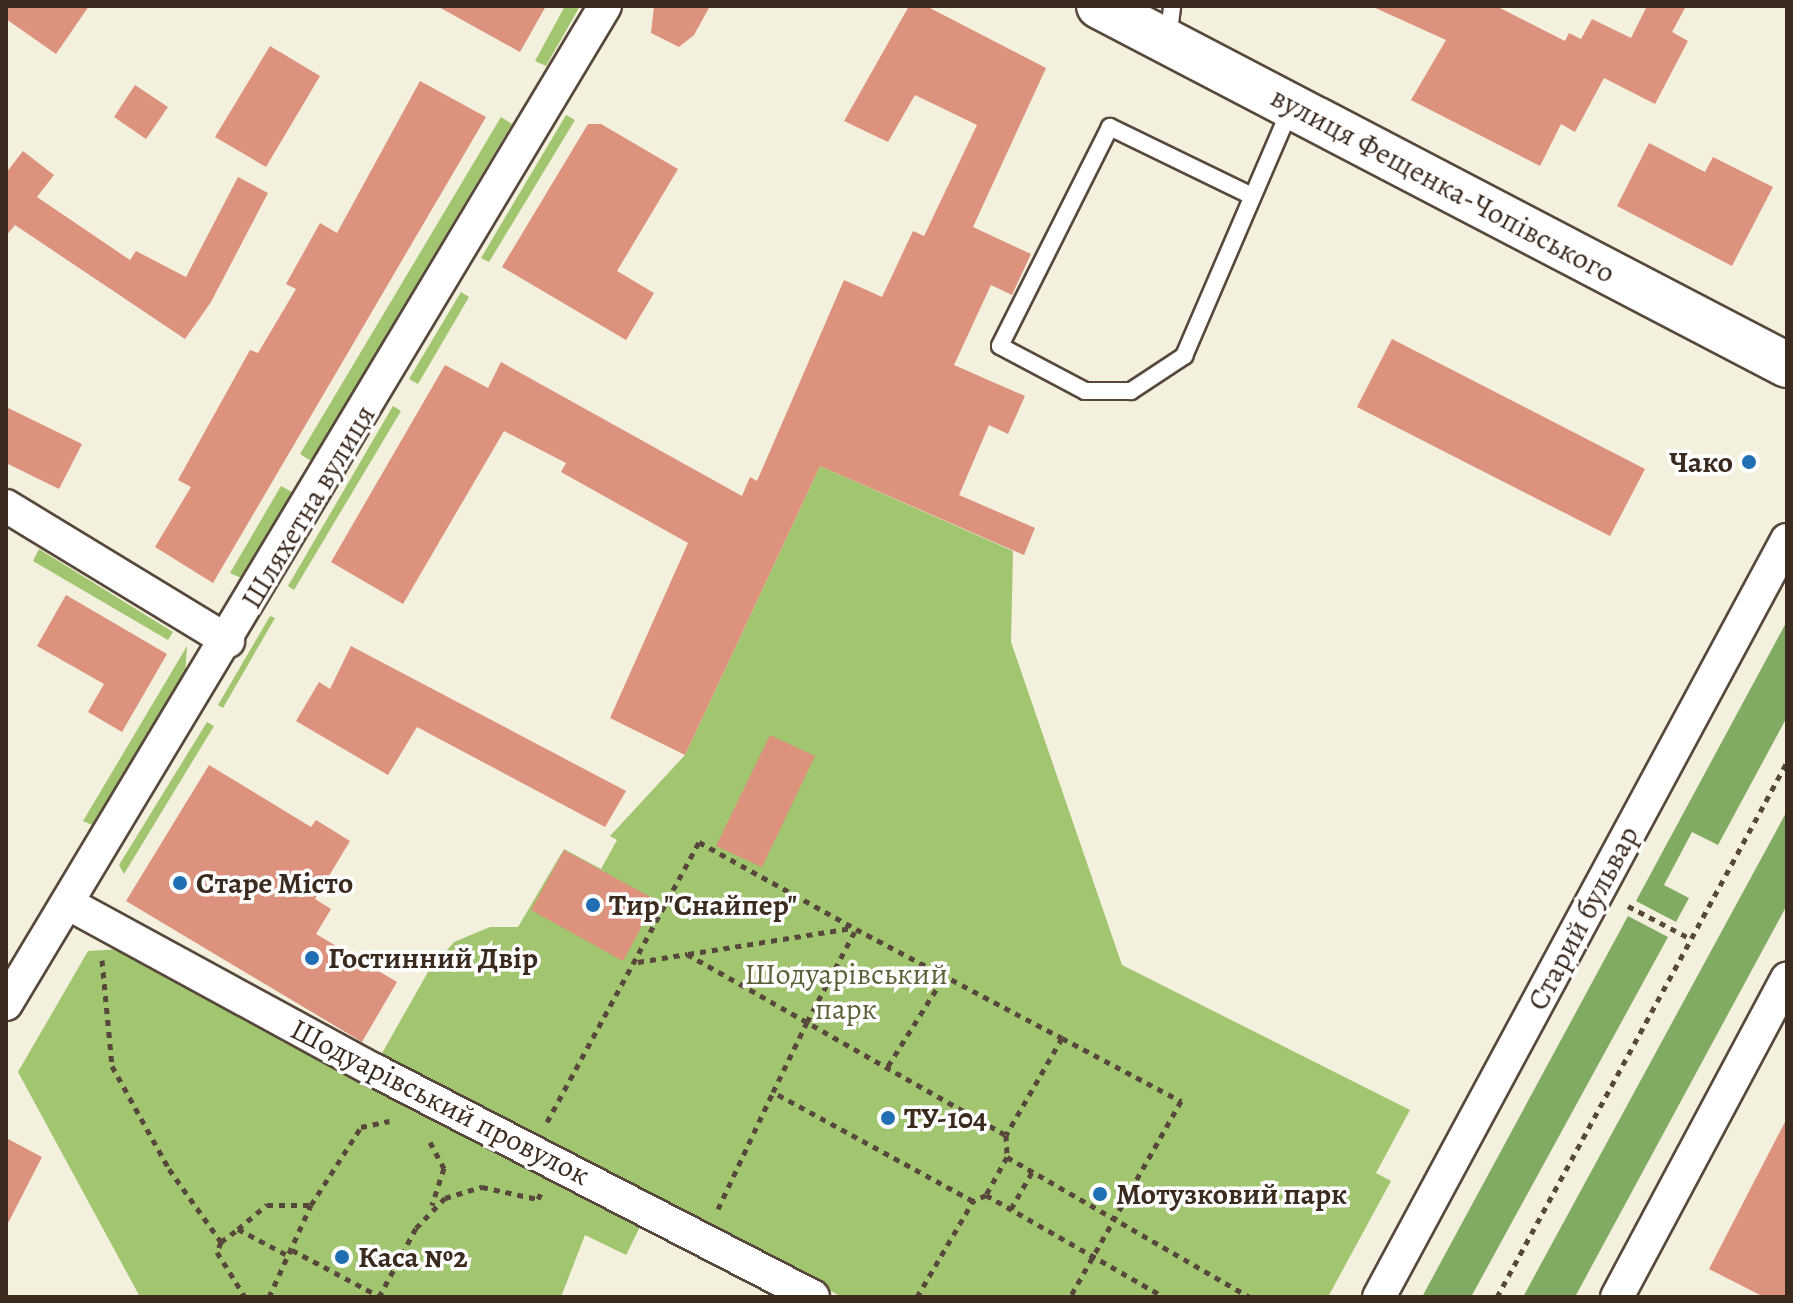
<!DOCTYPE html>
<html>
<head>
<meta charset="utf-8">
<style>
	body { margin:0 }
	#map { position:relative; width:1793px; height:1303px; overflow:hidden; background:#f4f0de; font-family:Alegreya,serif }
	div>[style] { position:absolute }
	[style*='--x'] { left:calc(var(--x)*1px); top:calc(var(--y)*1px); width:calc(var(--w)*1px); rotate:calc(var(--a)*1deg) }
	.green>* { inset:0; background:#a2c56f }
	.forest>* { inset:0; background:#81aa62 }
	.building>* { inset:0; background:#dc927c }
	.path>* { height:5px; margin-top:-2.5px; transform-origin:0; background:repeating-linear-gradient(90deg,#57483b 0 6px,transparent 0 12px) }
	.roads { filter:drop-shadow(2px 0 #57483b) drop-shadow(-2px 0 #57483b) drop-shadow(0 2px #57483b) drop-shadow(0 -2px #57483b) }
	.lane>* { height:16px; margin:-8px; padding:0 8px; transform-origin:8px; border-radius:8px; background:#fff }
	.street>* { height:32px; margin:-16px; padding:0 16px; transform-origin:16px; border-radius:16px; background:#fff }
	.secondary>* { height:44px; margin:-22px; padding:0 22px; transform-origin:22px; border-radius:22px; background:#fff }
	.dots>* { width:22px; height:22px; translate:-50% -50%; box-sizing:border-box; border:4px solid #fff; border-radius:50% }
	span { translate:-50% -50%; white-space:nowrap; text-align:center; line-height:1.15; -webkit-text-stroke:7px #fff; paint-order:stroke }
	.street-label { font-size:30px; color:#3b2a1e }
	.poi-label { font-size:30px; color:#3b2a1e; font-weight:700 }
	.right { translate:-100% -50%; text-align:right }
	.left { translate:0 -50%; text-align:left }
	.park-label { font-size:30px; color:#5f603a }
	.frame { position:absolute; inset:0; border:8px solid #3b2a1e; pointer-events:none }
</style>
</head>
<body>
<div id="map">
	<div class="green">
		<i style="clip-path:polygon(565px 6px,580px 6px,546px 66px,535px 61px)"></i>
		<i style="clip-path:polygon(566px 115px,575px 120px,489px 262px,481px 258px)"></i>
		<i style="clip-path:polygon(501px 117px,512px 124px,311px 461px,300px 454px)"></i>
		<i style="clip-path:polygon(461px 292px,469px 297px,418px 384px,409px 379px)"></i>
		<i style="clip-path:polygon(393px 406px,401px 411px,294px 590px,288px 586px)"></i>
		<i style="clip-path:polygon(820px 466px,1013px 551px,1011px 642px,1122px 965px,1410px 1110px,1376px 1173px,1391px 1181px,1328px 1297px,842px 1297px,735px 1239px,643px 1221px,626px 1255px,585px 1235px,561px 1297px,140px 1297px,18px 1072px,88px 951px,123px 949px,377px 1062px,428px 972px,454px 942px,490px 927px,518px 927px,564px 849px,601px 869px,617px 840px,610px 836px,685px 755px)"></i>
		<i style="clip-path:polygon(281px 486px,292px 492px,241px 578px,230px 573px)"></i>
		<i style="clip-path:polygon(39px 549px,173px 632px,168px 640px,33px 561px)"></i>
		<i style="clip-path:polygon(270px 616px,275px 618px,223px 708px,218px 705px)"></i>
		<i style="clip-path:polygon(187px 646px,185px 675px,92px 825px,83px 821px)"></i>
		<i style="clip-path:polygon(207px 722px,214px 726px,124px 874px,119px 865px)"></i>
	</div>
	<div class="forest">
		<i style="clip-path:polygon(1787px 621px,1787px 717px,1718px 845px,1692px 832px,1664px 885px,1689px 898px,1676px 922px,1636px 901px)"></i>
		<i style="clip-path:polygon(1787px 811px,1787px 905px,1575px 1297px,1523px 1297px)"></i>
		<i style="clip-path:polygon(1628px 916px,1668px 937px,1471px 1297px,1422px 1297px)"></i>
	</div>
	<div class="building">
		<i style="clip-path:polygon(6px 6px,89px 6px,56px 54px,6px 19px)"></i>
		<i style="clip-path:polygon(437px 6px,546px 6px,520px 52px)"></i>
		<i style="clip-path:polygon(654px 6px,710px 6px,694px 35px,679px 47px,651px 33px)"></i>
		<i style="clip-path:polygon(909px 6px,926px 6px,1046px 68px,973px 227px,1031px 254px,1012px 295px,991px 285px,954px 365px,1025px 396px,1008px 434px,989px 425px,959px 495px,1035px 528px,1024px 555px,820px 466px,685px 755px,610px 718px,688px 543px,561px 472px,566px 463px,504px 431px,403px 604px,331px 562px,445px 365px,488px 388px,501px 362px,742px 496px,750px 477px,757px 481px,844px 280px,882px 297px,913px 231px,924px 236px,977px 125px,915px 95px,888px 142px,844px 121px)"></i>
		<i style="clip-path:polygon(1371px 6px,1496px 6px,1565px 41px,1569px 33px,1581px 39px,1592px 19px,1631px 38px,1647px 6px,1686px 6px,1672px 32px,1688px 41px,1655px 104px,1604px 78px,1575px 132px,1561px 124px,1540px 166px,1411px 100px,1446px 40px)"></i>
		<i style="clip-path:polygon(270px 46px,320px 76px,266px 167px,215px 137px)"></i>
		<i style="clip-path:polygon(420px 81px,486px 117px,213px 583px,155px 547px,191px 487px,178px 480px,250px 350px,258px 353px,296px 289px,286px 284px,320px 223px,337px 233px)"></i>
		<i style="clip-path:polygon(135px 85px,168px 107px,146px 139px,114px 117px)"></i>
		<i style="clip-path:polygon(588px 124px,601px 124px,678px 169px,617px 271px,654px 293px,626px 340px,502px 267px)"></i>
		<i style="clip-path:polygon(1649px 143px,1705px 172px,1713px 157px,1773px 187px,1732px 266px,1617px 206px)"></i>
		<i style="clip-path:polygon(23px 151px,54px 175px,37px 197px,130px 260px,136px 251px,186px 277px,238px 177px,268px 193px,211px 302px,185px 339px,15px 225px,6px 236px,6px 173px)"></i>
		<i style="clip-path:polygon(1392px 339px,1645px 469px,1610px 536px,1357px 407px)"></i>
		<i style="clip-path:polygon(6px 407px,82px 444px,59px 489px,6px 463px)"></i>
		<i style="clip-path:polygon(66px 595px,167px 654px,122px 732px,88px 712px,104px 684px,37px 646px)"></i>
		<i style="clip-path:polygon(351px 646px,626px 791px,605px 827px,417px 727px,388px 775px,296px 721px,319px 682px,330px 689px)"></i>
		<i style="clip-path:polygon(770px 735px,815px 756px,762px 867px,716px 846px)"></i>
		<i style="clip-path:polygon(209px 765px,311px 827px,316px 820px,350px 841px,315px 899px,331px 909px,316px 934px,397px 982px,362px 1042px,126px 901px)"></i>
		<i style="clip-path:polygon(564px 850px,656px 900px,623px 961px,531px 910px)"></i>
		<i style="clip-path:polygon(1787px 1118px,1787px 1297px,1764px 1297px,1709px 1269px)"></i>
		<i style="clip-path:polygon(6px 1138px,42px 1157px,6px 1227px)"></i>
	</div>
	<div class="path">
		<i style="--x:1628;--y:906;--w:71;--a:27.6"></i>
		<i style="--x:688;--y:954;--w:166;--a:-9"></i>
		<i style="--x:102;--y:960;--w:106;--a:84.6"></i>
		<i style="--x:112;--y:1066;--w:118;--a:61"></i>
		<i style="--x:169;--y:1169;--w:90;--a:54.5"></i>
		<i style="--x:221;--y:1242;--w:21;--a:-37"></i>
		<i style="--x:238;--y:1229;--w:58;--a:27.9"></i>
		<i style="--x:638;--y:962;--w:50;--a:-9.3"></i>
		<i style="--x:687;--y:954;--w:367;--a:29.6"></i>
		<i style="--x:1062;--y:1038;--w:135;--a:27.9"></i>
		<i style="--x:1181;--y:1101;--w:225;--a:119.5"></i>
		<i style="--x:888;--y:1066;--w:105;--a:-57.8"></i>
		<i style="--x:547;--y:1122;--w:319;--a:-61.5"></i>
		<i style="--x:699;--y:842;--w:179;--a:29"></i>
		<i style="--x:430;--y:1142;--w:30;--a:62"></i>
		<i style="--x:444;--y:1168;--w:39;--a:108"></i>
		<i style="--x:1007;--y:1157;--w:280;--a:30"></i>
		<i style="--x:986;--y:1195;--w:205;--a:29.8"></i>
		<i style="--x:718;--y:1209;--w:129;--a:-64.8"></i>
		<i style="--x:773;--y:1092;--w:78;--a:-64.1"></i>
		<i style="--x:807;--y:1022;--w:105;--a:-62.2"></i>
		<i style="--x:856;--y:929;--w:233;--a:27.9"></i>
		<i style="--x:1062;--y:1038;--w:112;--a:120"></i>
		<i style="--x:1006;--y:1135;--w:22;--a:87"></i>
		<i style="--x:1007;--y:1157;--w:43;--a:118.9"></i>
		<i style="--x:986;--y:1195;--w:14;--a:155"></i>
		<i style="--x:973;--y:1201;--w:228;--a:-151.4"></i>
		<i style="--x:1011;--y:1209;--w:43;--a:-60.4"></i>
		<i style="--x:238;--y:1229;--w:38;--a:-40"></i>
		<i style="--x:267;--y:1205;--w:44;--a:0"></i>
		<i style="--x:221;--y:1242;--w:11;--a:112"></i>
		<i style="--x:217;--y:1252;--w:53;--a:58.1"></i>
		<i style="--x:292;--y:1250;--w:98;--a:27.9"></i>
		<i style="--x:269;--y:1297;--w:101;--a:-65.5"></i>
		<i style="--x:311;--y:1205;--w:93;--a:-57.3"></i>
		<i style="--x:361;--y:1127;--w:29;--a:-12"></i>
		<i style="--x:379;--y:1297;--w:78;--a:-61.8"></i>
		<i style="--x:416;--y:1228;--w:42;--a:-46"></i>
		<i style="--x:445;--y:1198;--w:39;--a:-17"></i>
		<i style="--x:482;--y:1187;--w:57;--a:12.1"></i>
		<i style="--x:538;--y:1199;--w:7;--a:-63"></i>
		<i style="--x:917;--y:1297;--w:111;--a:-59.7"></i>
		<i style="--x:1497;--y:1297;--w:609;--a:-61.54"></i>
	</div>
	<div class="roads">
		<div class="lane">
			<i style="--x:1168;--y:40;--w:34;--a:-83"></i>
			<i style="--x:1252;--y:196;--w:158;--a:-154.1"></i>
			<i style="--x:1110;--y:127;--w:245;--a:116.7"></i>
			<i style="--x:1000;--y:346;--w:96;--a:27.9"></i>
			<i style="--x:1085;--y:391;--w:46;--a:0"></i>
			<i style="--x:1131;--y:391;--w:64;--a:-33.4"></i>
			<i style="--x:1184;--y:356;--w:270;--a:-66.7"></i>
		</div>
		<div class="street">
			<i style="--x:6;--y:506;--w:260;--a:31.3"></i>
			<i style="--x:69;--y:904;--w:347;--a:28.6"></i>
			<i style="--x:374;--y:1070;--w:494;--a:27.3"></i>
			<i style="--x:6;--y:1004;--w:1164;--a:-59.03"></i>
			<i style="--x:1379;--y:1297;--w:860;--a:-61.68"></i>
			<i style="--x:1617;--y:1297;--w:361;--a:-61.9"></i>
		</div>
		<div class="secondary">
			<i style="--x:1099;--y:6;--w:776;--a:27.56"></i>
		</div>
	</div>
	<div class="dots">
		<i style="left:1749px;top:462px;background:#1f6fb2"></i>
		<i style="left:180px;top:883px;background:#1f6fb2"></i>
		<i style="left:593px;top:905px;background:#1f6fb2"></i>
		<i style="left:312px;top:958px;background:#1f6fb2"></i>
		<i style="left:888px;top:1118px;background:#1f6fb2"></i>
		<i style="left:1100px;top:1194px;background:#1f6fb2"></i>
		<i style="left:342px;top:1257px;background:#1f6fb2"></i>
	</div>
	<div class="street-label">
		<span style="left:1443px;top:185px;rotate:28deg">вулиця Фещенка-Чопівського</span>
		<span style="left:308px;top:507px;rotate:-59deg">Шляхетна вулиця</span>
		<span style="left:1583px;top:918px;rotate:-62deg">Старий бульвар</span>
		<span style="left:440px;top:1102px;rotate:27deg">Шодуарівський провулок</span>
	</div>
	<div class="poi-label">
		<span class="right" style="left:1733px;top:462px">Чако</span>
		<span class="left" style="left:196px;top:883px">Старе Місто</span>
		<span class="left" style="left:609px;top:905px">Тир "Снайпер"</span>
		<span class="left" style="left:328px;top:958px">Гостинний Двір</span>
		<span class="left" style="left:904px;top:1118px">ТУ-104</span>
		<span class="left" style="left:1116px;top:1194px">Мотузковий парк</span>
		<span class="left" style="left:358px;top:1257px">Каса №2</span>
	</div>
	<div class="park-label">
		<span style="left:846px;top:991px">Шодуарівський<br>парк</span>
	</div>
	<div class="frame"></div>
</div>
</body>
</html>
